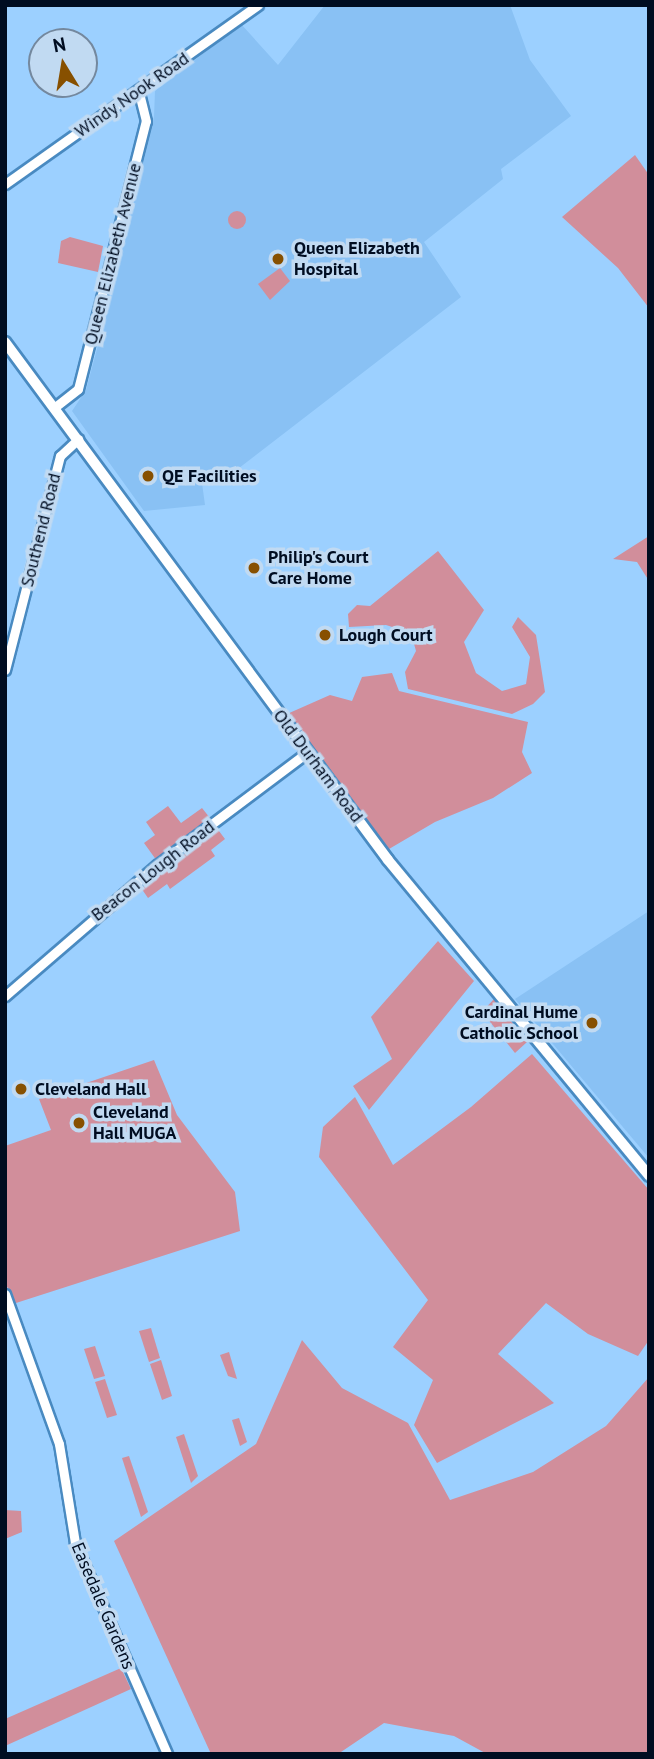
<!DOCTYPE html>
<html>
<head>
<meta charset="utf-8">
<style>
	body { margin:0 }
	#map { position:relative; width:654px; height:1759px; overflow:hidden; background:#9cd0ff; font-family:"PT Sans",sans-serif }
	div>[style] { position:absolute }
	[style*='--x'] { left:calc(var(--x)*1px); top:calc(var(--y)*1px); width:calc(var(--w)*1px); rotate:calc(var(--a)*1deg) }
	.built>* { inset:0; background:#89c1f4 }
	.green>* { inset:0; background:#d18e9b }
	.round { border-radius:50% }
	.roads { filter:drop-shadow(2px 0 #498ac1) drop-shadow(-2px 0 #498ac1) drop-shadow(0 2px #498ac1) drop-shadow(0 -2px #498ac1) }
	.tertiary>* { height:9px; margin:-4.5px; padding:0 4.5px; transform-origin:4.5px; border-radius:4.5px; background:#fff }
	.secondary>* { height:10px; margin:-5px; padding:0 5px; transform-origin:5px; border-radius:5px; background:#fff }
	.dots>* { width:19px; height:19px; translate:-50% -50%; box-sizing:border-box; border:4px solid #c1daf2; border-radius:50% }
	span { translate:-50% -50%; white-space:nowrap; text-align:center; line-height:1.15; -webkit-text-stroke:7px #c1daf2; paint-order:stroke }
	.street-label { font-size:18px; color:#000d21 }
	.poi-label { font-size:18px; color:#000d21; font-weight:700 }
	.left { translate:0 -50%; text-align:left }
	.right { translate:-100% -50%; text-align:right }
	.frame { position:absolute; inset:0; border:7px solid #000d21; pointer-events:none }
	.north { position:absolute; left:28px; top:28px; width:70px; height:70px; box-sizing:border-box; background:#c1daf2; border:2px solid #74889e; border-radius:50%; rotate:349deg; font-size:19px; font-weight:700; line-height:28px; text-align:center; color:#000d21 }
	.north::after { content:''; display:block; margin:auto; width:24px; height:32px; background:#875000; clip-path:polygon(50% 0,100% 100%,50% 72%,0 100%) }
</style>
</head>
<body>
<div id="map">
	<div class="built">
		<i style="clip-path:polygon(325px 5px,510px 5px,530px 60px,571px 116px,501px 169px,503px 179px,424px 242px,461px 297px,226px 478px,202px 483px,205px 505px,144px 511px,72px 411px,86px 390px,109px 304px,154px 117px,155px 91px,241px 24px,278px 65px)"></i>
		<i style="clip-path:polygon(649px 911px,649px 1158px,515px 999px)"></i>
	</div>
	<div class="green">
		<i style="clip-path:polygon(635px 155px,649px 175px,649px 308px,618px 268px,562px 217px)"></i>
		<i class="round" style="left:228px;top:211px;width:18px;height:18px"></i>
		<i style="clip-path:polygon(70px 237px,103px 246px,98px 272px,58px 263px,61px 241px)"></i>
		<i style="clip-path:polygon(280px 268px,290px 281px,270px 300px,258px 284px)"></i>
		<i style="clip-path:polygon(649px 536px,649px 581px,637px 562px,613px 559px)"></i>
		<i style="clip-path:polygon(438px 551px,484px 610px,464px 642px,476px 673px,502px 691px,526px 684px,530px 657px,512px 627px,518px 617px,536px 635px,545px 692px,533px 704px,512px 714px,408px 689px,405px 672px,416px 651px,411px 633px,386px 625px,349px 627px,348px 614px,357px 605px,370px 606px)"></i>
		<i style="clip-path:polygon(392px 673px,399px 691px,528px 722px,522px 752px,532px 773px,493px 798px,435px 822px,389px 849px,287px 714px,330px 695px,352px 701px,362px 677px)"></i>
		<i style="clip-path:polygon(168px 806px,181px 823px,202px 808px,210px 818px,157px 861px,144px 843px,155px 835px,146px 822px)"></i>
		<i style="clip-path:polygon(216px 827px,225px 839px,211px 850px,215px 856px,170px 889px,167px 884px,148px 898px,139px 885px)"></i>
		<i style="clip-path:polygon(438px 941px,474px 981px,369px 1110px,353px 1086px,392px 1059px,371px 1017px)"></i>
		<i style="clip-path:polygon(494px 999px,527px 1042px,515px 1053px,482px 1012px)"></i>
		<i style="clip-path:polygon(532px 1054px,649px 1190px,649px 1340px,638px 1356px,588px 1334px,546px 1303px,498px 1354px,554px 1403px,437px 1463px,414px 1425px,433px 1380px,393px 1347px,428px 1300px,319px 1157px,323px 1127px,355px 1097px,393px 1165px,471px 1107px)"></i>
		<i style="clip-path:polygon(154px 1060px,177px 1115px,235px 1192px,240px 1231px,16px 1303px,5px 1283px,5px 1146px,51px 1130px,39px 1099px)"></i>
		<i style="clip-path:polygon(151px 1328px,160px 1358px,149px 1362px,139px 1331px)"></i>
		<i style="clip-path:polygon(302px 1340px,342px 1388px,408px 1423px,450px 1500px,533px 1472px,606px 1426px,649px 1377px,649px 1754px,487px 1754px,454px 1736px,384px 1723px,338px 1754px,211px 1754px,114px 1541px,256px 1444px)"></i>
		<i style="clip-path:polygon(95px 1346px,105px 1376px,94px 1379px,84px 1349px)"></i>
		<i style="clip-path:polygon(229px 1352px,237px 1379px,228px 1376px,220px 1355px)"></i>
		<i style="clip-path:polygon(161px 1360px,172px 1396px,162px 1400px,150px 1364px)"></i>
		<i style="clip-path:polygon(105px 1379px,117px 1415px,107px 1418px,95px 1382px)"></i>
		<i style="clip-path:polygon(239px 1418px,247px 1442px,240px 1446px,232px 1420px)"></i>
		<i style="clip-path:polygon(184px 1434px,198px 1476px,191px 1483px,176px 1437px)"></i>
		<i style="clip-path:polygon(129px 1456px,148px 1512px,141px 1517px,122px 1458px)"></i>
		<i style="clip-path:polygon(5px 1510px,21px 1511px,22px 1532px,5px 1539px)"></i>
		<i style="clip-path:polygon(121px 1668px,131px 1689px,5px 1746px,5px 1719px)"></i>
	</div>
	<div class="roads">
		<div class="tertiary">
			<i style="--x:5;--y:184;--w:310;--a:-35.3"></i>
			<i style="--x:55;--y:407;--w:29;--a:-38"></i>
			<i style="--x:78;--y:389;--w:276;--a:-75.8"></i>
			<i style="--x:146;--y:121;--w:30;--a:-104"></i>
			<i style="--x:5;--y:670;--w:221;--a:-75.6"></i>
			<i style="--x:60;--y:456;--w:25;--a:-43"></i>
			<i style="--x:5;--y:996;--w:201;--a:-40.8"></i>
			<i style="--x:157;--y:865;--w:186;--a:-36.9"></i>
			<i style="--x:5;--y:1294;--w:159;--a:70.2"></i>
			<i style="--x:59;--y:1444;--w:100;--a:80.8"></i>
			<i style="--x:75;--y:1543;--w:230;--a:66.4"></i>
		</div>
		<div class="secondary">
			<i style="--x:5;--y:342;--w:644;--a:53.52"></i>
			<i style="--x:388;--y:860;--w:410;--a:50.4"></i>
		</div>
	</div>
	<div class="dots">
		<i style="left:278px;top:259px;background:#875000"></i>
		<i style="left:148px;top:476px;background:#875000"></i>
		<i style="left:254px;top:568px;background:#875000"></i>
		<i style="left:325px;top:635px;background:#875000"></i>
		<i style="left:592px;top:1023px;background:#875000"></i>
		<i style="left:21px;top:1089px;background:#875000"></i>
		<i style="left:79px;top:1123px;background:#875000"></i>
	</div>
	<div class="street-label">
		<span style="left:132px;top:95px;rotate:-35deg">Windy Nook Road</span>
		<span style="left:113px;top:254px;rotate:-76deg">Queen Elizabeth Avenue</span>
		<span style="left:41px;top:530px;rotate:-76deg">Southend Road</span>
		<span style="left:318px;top:766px;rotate:53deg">Old Durham Road</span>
		<span style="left:153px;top:871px;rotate:-38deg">Beacon Lough Road</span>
		<span style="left:103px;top:1606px;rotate:67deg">Easedale Gardens</span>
	</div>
	<div class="poi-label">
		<span class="left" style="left:294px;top:259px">Queen Elizabeth<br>Hospital</span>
		<span class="left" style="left:162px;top:476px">QE Facilities</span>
		<span class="left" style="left:268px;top:568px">Philip's Court<br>Care Home</span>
		<span class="left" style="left:339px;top:635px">Lough Court</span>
		<span class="right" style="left:578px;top:1023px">Cardinal Hume<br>Catholic School</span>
		<span class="left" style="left:35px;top:1089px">Cleveland Hall</span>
		<span class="left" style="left:93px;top:1123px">Cleveland<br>Hall MUGA</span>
	</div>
	<div class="frame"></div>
	<div class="north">N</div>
</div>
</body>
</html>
